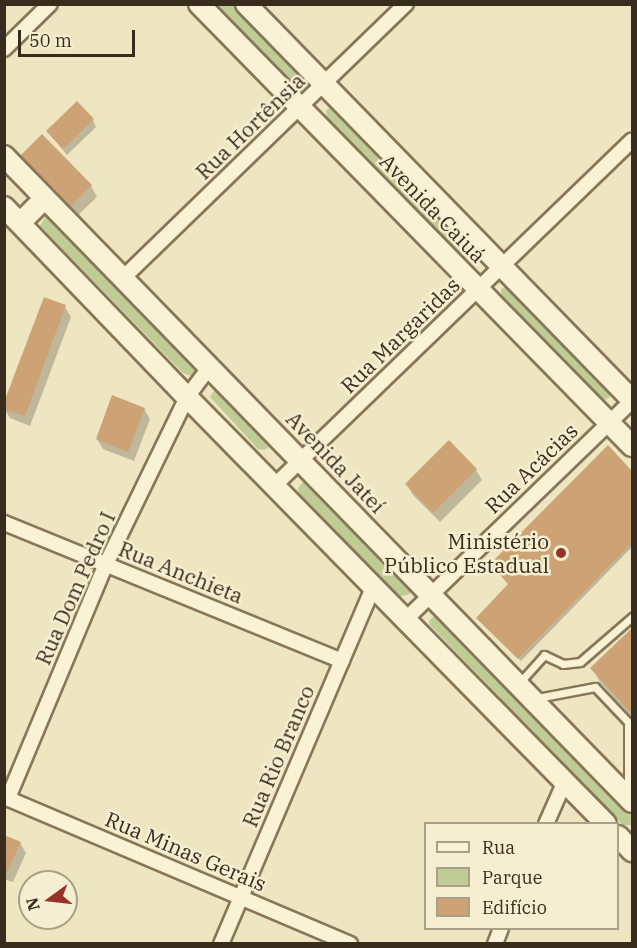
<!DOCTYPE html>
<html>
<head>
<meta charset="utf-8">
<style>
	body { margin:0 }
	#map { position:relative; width:637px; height:948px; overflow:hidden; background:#eee5c1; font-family:"IBM Plex Serif",serif }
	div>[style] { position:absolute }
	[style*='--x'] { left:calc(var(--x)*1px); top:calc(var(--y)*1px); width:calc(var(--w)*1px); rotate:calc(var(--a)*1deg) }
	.green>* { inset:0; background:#c0cc95 }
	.shadow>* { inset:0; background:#0003 }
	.building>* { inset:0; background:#cda376 }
	.roads { filter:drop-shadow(2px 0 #887658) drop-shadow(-2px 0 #887658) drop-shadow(0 2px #887658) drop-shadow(0 -2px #887658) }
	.lane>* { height:7px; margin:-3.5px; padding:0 3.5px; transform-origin:3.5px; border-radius:3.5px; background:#f9f2d4 }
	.street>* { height:14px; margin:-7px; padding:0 7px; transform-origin:7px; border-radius:7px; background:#f9f2d4 }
	.secondary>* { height:20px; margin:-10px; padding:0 10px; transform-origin:10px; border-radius:10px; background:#f9f2d4 }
	.dots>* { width:16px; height:16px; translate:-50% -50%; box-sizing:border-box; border:3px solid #f6eed0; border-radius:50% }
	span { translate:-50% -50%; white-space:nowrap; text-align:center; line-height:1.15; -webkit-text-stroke:5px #f6eed0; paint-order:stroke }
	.street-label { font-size:21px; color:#372c1d }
	.poi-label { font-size:21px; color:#372c1d }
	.right { translate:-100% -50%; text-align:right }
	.frame { position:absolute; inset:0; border:6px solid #372c1d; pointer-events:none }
	.legend { position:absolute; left:424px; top:822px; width:195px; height:108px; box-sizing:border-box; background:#f6eed0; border:2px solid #aaa088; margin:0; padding:8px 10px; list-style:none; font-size:18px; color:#372c1d }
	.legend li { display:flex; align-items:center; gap:12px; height:30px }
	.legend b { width:30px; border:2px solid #aaa088 }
	.north { position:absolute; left:18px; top:870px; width:60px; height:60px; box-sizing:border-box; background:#f6eed0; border:2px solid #aaa088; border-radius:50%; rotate:255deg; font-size:16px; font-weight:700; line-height:24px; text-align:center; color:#372c1d }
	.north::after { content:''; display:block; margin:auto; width:21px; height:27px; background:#973228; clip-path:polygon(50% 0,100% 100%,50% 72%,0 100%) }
	.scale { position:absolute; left:18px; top:30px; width:117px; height:27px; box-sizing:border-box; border:3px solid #372c1d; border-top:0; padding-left:8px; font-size:18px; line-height:21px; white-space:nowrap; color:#372c1d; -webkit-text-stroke:4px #f6eed0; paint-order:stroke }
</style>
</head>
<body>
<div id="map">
	<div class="green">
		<i style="clip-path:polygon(214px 5px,236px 5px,311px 80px,309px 89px,303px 93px,298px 91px)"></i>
		<i style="clip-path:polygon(330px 107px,334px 107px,472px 247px,472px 254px,467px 258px,461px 258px,327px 118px,326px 111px)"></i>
		<i style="clip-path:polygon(50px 216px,197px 366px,197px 373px,191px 376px,183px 373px,40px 226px,45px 217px)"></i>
		<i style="clip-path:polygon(507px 286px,611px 390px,609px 398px,602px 401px,598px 400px,501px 299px,501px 289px)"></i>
		<i style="clip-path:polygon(215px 389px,220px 390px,269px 441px,269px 447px,264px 450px,258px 449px,210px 397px)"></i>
		<i style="clip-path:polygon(304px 481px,410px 587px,410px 594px,399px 597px,299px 493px,298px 488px)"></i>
		<i style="clip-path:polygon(436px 614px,632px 813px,632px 825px,623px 825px,430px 625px,429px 621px)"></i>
	</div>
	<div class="shadow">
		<i style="clip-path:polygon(93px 120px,96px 127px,67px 155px,48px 132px)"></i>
		<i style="clip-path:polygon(42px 136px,91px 186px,97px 197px,75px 218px,26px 168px)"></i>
		<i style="clip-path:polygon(65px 307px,71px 317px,30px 426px,10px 418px,4px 408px)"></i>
		<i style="clip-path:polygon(144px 409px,150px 419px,134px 461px,103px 449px,97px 439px)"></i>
		<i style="clip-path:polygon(608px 447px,632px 473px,632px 547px,521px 661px,480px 621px,509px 584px)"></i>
		<i style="clip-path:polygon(476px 470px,482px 480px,440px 522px,413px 495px,407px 484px)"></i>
		<i style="clip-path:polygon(632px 630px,632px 717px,600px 682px,592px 668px)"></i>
		<i style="clip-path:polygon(4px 836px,20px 843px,26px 853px,13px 882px,4px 879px)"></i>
	</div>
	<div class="building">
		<i style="clip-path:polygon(77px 101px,94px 119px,63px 149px,46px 131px)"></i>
		<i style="clip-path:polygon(42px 134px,92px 185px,68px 209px,18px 158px)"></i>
		<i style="clip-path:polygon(44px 297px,66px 305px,25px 416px,4px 409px,4px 402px)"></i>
		<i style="clip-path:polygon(112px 395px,145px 408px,128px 452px,96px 439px)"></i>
		<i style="clip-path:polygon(449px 440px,477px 469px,433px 513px,405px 484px)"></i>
		<i style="clip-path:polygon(608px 445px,632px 471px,632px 543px,518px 659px,476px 618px,508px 584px,490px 564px)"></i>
		<i style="clip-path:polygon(632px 628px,632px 714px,590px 668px)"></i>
		<i style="clip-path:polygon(4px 835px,21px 842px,7px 873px,4px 872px)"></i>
	</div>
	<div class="roads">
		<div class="lane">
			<i style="--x:520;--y:682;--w:36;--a:-48"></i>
			<i style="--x:544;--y:655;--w:21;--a:25"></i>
			<i style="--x:563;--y:664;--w:17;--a:-7"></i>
			<i style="--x:580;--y:662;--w:69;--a:-40.9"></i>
			<i style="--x:537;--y:698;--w:59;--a:-10.7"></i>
			<i style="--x:595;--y:687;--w:48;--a:46.7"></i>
			<i style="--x:628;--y:722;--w:70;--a:90"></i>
		</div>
		<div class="street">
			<i style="--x:4;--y:49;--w:64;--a:-44.4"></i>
			<i style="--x:123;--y:278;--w:394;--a:-44.1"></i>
			<i style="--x:275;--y:485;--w:496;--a:-44"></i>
			<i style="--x:4;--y:523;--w:365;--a:22.2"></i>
			<i style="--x:406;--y:619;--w:314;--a:-44"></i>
			<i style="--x:4;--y:797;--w:376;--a:23"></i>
			<i style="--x:8;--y:798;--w:254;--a:-67.3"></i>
			<i style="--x:106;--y:564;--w:186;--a:-64.1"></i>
			<i style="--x:187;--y:397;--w:38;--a:-53"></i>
			<i style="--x:546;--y:824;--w:47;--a:-66.2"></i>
			<i style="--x:221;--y:944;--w:389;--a:-66.9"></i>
			<i style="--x:495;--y:944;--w:17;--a:-69"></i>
		</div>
		<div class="secondary">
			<i style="--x:199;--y:4;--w:619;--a:45.59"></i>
			<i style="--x:246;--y:4;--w:553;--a:45.73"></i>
			<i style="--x:4;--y:156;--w:901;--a:45.81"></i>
			<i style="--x:4;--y:207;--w:264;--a:46.1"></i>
			<i style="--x:187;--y:397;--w:598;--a:45.54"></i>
			<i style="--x:20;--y:223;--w:35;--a:-45"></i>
			<i style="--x:618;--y:836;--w:21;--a:47"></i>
		</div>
	</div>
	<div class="dots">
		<i style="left:561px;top:553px;background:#973228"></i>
	</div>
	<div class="street-label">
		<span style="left:250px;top:126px;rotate:-44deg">Rua Hortênsia</span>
		<span style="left:433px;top:208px;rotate:46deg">Avenida Caiuá</span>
		<span style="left:400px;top:335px;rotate:-44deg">Rua Margaridas</span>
		<span style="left:336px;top:462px;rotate:46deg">Avenida Jateí</span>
		<span style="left:531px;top:468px;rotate:-44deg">Rua Acácias</span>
		<span style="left:181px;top:572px;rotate:22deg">Rua Anchieta</span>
		<span style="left:75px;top:588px;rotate:-66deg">Rua Dom Pedro I</span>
		<span style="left:278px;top:756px;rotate:-67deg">Rua Rio Branco</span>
		<span style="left:186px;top:851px;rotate:23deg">Rua Minas Gerais</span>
	</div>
	<div class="poi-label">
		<span class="right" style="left:549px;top:553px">Ministério<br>Público Estadual</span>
	</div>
	<div class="frame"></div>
	<ul class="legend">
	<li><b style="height:8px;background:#f9f2d4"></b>Rua</li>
	<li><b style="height:16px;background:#c0cc95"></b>Parque</li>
	<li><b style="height:16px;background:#cda376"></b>Edifício</li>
	</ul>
	<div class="north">N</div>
	<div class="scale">50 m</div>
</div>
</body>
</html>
